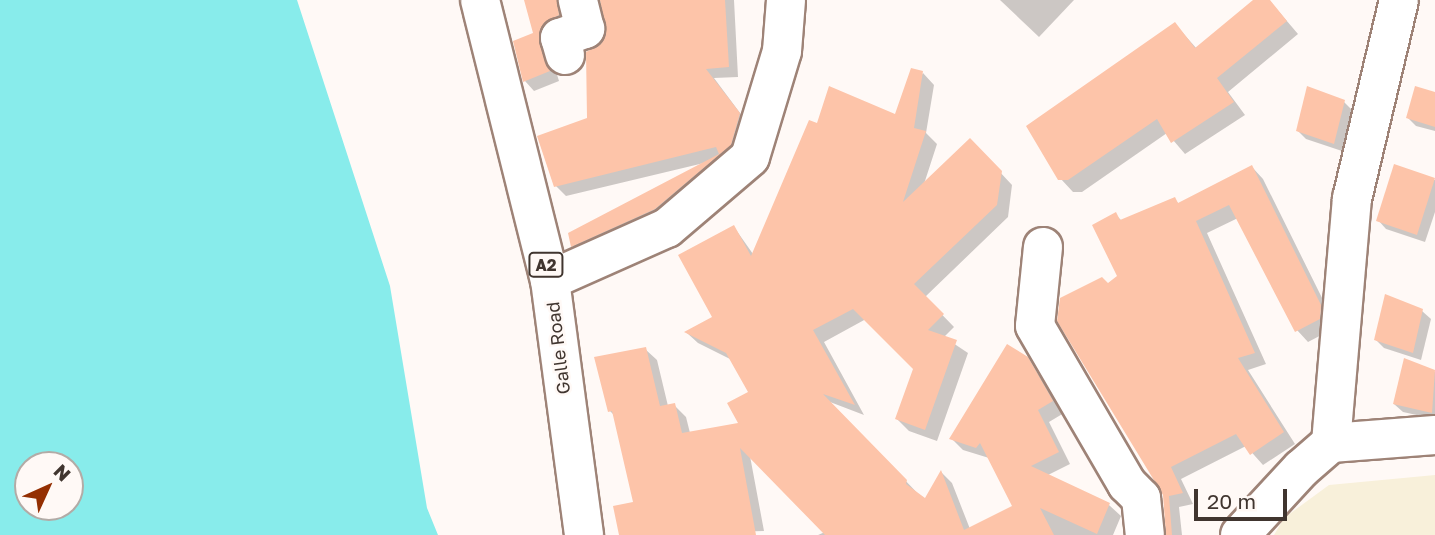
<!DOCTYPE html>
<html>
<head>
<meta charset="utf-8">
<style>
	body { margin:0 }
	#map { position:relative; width:1435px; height:535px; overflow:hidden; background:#fff9f6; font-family:"Golos Text",sans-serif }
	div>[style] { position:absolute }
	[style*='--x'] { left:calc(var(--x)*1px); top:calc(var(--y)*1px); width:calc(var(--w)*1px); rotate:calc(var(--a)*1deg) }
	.medical>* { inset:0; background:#f8f0da }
	.water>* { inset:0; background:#88eceb }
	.shadow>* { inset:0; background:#0003 }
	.building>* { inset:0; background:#fdc4a9 }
	.roads { filter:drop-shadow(2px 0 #9e8377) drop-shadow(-2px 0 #9e8377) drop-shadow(0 2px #9e8377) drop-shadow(0 -2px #9e8377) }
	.minor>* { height:38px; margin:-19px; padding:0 19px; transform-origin:19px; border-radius:19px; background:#fff }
	.highway>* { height:38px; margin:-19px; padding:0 19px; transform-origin:19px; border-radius:19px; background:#fff }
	span { translate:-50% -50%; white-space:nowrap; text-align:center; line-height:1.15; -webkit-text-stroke:5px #fff9f6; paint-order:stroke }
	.shield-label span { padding:2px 5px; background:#fff9f6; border:2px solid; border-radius:5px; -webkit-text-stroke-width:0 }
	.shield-label { font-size:16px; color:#40352f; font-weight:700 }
	.street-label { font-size:18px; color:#40352f }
	.north { position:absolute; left:14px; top:451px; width:70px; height:70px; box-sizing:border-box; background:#fff9f6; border:2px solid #b3aba6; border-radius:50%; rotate:45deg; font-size:19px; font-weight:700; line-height:28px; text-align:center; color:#40352f }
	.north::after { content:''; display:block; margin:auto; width:24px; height:32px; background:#942f02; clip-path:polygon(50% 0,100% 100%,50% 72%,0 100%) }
	.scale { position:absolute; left:1194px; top:489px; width:93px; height:32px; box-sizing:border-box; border:4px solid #40352f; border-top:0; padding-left:9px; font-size:21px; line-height:24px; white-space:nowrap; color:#40352f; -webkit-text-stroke:5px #fff9f6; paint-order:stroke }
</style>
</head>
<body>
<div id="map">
	<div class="medical">
		<i style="clip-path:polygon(1435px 475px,1435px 535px,1274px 535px,1284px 518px,1329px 485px)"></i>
	</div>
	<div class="water">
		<i style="clip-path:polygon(evenodd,0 0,297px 0,390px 286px,427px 508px,438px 535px,0 535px,0 0,28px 465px,70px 465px,70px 507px,28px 507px,28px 465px)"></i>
	</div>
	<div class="shadow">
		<i style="clip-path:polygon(526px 0,569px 0,568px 25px,548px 45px,559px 81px,534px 91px,525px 81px,535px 34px)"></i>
		<i style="clip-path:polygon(600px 0,734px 0,738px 77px,714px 78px,749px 125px,740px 155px,665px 219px,582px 256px,573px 246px,704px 163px,566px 196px,556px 186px,589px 119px,608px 24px)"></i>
		<i style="clip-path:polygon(1000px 0,1074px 0,1039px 37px)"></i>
		<i style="clip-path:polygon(1256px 0,1269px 0,1298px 34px,1228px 92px,1245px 115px,1185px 154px,1167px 133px,1082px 192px,1073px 192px,1060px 178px,1175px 24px,1197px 49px)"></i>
		<i style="clip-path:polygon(923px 73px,934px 85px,926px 133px,937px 144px,924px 184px,970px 140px,1012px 185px,1008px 217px,925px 297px,954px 327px,944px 337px,968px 353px,937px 441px,909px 431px,897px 419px,915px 368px,866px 319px,824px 342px,864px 415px,830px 402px,925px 501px,941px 472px,952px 483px,970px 529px,1014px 507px,989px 458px,963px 450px,951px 438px,1027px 358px,1064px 413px,1049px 422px,1070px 464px,1046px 476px,1109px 505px,1121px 516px,1113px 535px,818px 535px,825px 532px,750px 456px,764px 531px,622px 535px,635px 503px,615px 416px,610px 411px,645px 349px,657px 360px,668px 406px,674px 405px,686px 417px,690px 433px,740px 424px,750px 393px,732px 360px,698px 343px,687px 333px,714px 318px,734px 227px,753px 254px,818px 125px,896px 117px)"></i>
		<i style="clip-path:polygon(1435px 94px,1435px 131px,1416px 126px,1408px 118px)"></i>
		<i style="clip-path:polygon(1344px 102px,1352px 110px,1342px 151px,1306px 139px,1298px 131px)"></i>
		<i style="clip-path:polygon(1252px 167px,1263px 179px,1332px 318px,1331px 330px,1308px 342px,1297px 330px,1238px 218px,1207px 233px,1266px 364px,1248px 370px,1295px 444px,1263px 465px,1246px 446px,1181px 479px,1193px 504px,1179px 507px,1182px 535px,1167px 535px,1164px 495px,1108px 285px,1119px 277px,1115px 214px,1122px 221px,1175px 200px,1179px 204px)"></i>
		<i style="clip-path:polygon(1395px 167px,1435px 180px,1435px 212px,1425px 242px,1386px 229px,1378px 220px)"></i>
		<i style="clip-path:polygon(1422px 311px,1431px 319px,1421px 360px,1384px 348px,1376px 340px)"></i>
		<i style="clip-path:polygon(1405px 361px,1435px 372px,1435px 419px,1403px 412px,1394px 404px)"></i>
	</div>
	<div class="building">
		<i style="clip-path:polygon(524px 0,557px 0,559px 15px,544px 23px,539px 34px,550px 71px,523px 82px,513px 41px,533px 33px)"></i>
		<i style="clip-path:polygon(600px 0,725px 0,729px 67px,706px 69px,740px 113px,731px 145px,655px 209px,571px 247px,568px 233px,719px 154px,716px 147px,554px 187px,537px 136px,587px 118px,586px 52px,601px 44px,606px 34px)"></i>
		<i style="clip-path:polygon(1253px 0,1270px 0,1287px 21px,1217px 78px,1234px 102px,1171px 143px,1157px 119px,1068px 180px,1058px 180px,1026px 126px,1175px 22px,1195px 48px)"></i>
		<i style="clip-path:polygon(911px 68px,923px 71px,914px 128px,926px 131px,903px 202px,970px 138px,1002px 171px,997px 205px,914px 284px,944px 314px,928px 330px,957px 340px,925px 430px,895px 419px,913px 369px,853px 309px,813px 330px,855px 405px,823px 394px,907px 480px,906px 484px,925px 498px,941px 470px,964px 530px,1012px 506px,980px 443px,976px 448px,949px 439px,1007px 344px,1028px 357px,1053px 401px,1038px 410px,1059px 452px,1031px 466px,1110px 503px,1097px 534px,1040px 508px,1054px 535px,825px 535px,740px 448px,756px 535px,619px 535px,613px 506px,633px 502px,612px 411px,608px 412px,594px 357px,646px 347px,660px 406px,675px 403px,682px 433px,738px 423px,727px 403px,748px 392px,726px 353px,684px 332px,712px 317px,678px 255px,734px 225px,751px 256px,809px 120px,817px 123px,829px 86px,895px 114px)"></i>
		<i style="clip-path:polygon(1307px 86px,1345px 100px,1334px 144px,1296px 131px)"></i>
		<i style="clip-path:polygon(1415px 86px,1435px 92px,1435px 127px,1406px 118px)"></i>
		<i style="clip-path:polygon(1394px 164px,1435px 178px,1417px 235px,1376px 221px)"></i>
		<i style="clip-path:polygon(1252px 165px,1321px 305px,1320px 319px,1295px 332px,1229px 205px,1196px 221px,1255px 353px,1238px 358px,1284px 432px,1250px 455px,1236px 434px,1171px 467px,1183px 493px,1169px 496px,1172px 535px,1166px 535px,1163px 495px,1057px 321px,1060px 298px,1102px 277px,1108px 283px,1117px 276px,1092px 225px,1116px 212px,1120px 220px,1175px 197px,1178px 203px)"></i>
		<i style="clip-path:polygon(1385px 294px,1423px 309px,1413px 353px,1374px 340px)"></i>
		<i style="clip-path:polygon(1404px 358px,1435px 370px,1432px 413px,1393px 404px)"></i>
	</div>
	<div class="roads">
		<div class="minor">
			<i style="--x:565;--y:55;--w:18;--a:-106"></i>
			<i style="--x:560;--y:38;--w:27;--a:-20"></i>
			<i style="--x:585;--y:29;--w:30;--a:-104"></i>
			<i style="--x:1043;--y:247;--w:79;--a:95.8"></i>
			<i style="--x:1035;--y:326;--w:183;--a:59.8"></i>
			<i style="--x:1127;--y:484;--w:20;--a:45"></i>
			<i style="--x:1141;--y:498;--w:37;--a:84"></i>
			<i style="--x:550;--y:280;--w:128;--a:-24"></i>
			<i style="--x:667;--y:228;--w:109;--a:-40.5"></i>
			<i style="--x:750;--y:157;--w:111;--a:-73.2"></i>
			<i style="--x:782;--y:51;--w:51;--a:-85.5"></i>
			<i style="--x:1331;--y:443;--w:245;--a:-85.1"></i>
			<i style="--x:1352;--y:199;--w:204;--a:-76.7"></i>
			<i style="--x:1240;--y:535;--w:90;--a:-47.3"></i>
			<i style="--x:1301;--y:469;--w:40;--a:-41"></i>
			<i style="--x:1331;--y:443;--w:104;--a:-4.4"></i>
		</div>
		<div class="highway">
			<i style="--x:480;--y:0;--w:289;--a:76"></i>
			<i style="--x:550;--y:280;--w:257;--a:82.4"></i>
		</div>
	</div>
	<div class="shield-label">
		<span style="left:546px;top:265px">A2</span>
	</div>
	<div class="street-label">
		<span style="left:558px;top:348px;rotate:-97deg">Galle Road</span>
	</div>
	<div class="north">N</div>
	<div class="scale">20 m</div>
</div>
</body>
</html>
